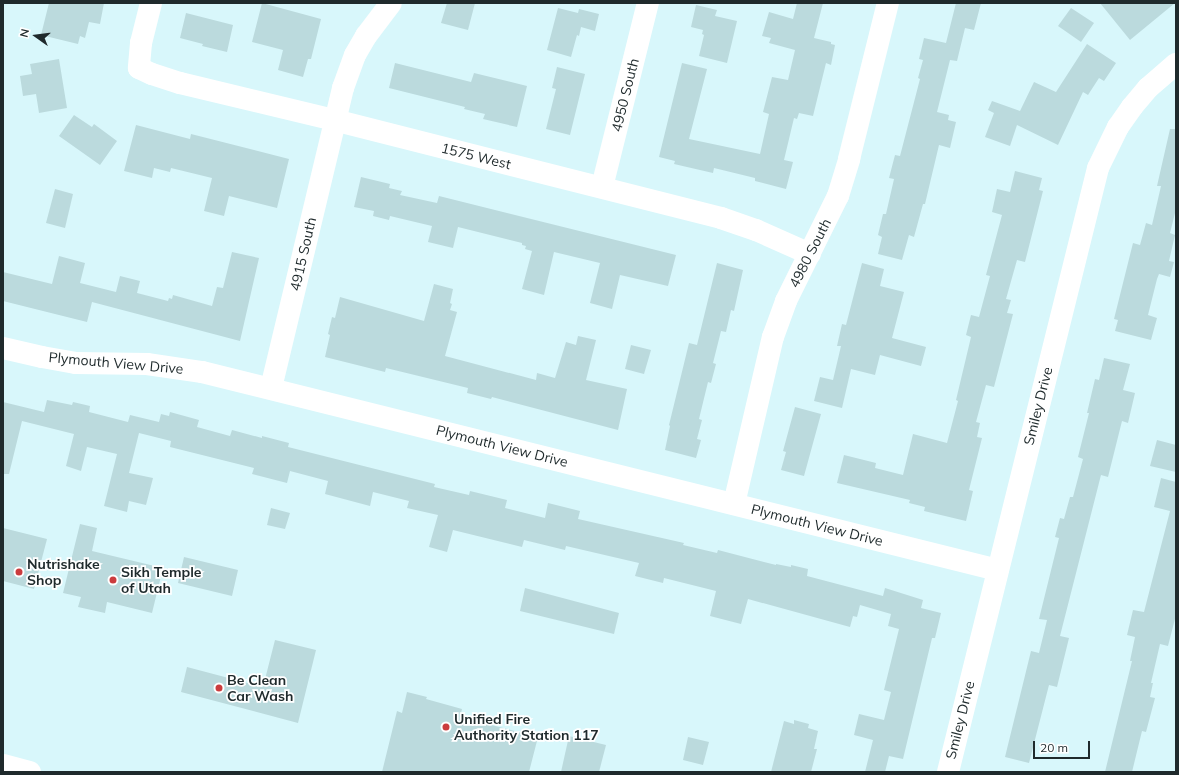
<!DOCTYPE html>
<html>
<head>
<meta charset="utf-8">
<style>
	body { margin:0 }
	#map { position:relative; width:1179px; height:775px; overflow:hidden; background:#d8f7fb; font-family:Mulish,sans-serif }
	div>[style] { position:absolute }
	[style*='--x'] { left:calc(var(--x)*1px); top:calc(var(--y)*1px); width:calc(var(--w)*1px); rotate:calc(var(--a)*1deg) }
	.building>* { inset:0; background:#bbdadd }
	.minor>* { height:22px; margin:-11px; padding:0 11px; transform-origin:11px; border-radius:11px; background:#fff }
	.major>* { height:22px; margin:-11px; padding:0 11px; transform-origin:11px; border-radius:11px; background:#fff }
	.dots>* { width:11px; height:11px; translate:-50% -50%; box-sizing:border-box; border:2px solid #fff; border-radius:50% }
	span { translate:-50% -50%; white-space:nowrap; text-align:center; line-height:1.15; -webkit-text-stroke:3.5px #fff; paint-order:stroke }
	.street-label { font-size:14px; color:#1f2a2c }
	.poi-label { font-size:14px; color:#1f2a2c; font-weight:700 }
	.left { translate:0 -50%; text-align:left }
	.frame { position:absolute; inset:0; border:4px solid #1f2a2c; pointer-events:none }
	.north { position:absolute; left:16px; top:16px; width:40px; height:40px; -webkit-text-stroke:3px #fff; paint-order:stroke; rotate:284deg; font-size:11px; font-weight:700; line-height:16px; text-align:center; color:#1f2a2c }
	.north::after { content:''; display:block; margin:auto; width:14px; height:18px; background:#1f2a2c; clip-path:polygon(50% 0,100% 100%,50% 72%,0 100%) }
	.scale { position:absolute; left:1033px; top:741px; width:57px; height:18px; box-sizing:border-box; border:2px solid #1f2a2c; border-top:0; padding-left:5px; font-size:12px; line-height:14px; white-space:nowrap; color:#1f2a2c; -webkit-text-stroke:3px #fff; paint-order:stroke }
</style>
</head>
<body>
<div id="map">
	<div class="building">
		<i style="clip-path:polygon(49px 3px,104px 3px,100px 24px,89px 22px,85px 38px,80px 36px,78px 44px,41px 35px)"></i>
		<i style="clip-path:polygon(262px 3px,321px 19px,311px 59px,308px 59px,303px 77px,278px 70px,283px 50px,252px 42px)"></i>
		<i style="clip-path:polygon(447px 3px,475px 3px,468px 30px,441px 23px)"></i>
		<i style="clip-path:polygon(797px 3px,823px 3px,814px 38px,831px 42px,831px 44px,835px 45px,831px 65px,826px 63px,813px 116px,799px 113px,797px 119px,794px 118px,784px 160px,793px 162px,786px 189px,755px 181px,755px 178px,714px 168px,713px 173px,674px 164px,675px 161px,659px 157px,682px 63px,707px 69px,689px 139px,760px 154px,769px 114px,763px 112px,772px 77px,788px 80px,795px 50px,769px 43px,771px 38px,762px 36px,769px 12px,793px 19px)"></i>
		<i style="clip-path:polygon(956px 3px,981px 3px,974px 30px,965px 28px,957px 61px,950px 60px,937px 112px,949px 115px,948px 120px,956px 122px,950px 148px,939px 145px,925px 204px,923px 204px,914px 237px,909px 235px,902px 260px,878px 254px,882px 237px,878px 235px,883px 214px,886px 214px,894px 179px,889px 178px,895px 155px,900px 156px,920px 79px,918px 78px,923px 60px,919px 59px,924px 38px,946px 43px)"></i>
		<i style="clip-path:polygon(1100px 3px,1175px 3px,1130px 40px)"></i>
		<i style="clip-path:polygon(696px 5px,717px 10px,715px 16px,737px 21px,727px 63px,699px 56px,704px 35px,702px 34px,703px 30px,691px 27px)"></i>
		<i style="clip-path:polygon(558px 8px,578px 13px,579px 9px,599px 14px,595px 31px,581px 27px,579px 36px,577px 35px,571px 57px,547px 50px)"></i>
		<i style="clip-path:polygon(1071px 8px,1094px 23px,1081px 42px,1058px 26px)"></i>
		<i style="clip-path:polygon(186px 13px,233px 25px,227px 52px,202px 46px,203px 44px,180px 38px)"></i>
		<i style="clip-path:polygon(1087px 44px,1116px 63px,1104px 81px,1099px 78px,1088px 95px,1083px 92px,1058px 145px,1017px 125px,1010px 146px,985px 137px,994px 113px,988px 110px,992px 101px,1020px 111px,1034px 82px,1056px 92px)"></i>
		<i style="clip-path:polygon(59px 59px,67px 108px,39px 113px,36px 94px,23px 96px,20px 76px,32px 74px,30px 64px)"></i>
		<i style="clip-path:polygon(395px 63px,471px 82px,474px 73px,527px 86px,517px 127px,483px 119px,485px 114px,464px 109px,465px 107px,389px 88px)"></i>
		<i style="clip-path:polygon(557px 67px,585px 74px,570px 135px,546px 129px,556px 89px,552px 88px)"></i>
		<i style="clip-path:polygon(74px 115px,92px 127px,94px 124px,117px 141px,100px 165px,59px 136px)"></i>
		<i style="clip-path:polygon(136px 125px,190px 139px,191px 134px,289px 159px,277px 208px,229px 196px,224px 216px,204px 211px,212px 178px,171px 168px,170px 172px,154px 168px,152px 178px,124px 171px)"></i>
		<i style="clip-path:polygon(1170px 129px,1176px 129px,1176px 209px,1170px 233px,1175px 235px,1169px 261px,1174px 262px,1170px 277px,1159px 274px,1157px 279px,1148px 315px,1157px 318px,1151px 340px,1115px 331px,1118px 320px,1114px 319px,1133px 243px,1140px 245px,1146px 223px,1152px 225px,1161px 186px,1157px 186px)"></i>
		<i style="clip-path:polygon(1015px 171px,1042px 178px,1039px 190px,1043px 191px,1025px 262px,1017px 260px,1006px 299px,1011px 300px,1007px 313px,1013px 314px,994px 387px,986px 385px,976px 422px,980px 423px,977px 437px,982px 438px,969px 490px,973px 491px,966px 521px,924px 511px,925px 507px,909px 503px,910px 500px,837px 483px,844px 455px,876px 463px,875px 468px,903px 475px,913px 434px,947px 443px,958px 401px,956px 400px,971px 337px,966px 335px,971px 315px,979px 317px,990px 276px,986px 275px,1002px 215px,992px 212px,997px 189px,1010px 192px)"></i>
		<i style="clip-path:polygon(361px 177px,390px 184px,389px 188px,402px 191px,400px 195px,437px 203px,439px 196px,676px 255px,668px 286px,620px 275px,612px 309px,590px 303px,600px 263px,554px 252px,544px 295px,522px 289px,532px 251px,525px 249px,526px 246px,522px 245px,522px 243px,458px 227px,453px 248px,428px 242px,432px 226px,390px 216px,389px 220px,373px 216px,374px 211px,354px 207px)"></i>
		<i style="clip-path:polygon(55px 189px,73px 194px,65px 228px,46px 223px)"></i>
		<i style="clip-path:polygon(232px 252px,259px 258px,240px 341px,92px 302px,87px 322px,3px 301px,3px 272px,52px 284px,59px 256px,85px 263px,80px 283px,116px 292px,120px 276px,140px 281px,137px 293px,168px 301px,169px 298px,172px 299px,173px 295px,212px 306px,217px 287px,223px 288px)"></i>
		<i style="clip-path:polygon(717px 263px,743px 270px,734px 311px,731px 310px,726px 332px,721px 331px,713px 363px,716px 364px,711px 383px,708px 382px,699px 419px,702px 420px,697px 439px,701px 440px,696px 458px,665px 450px,670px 426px,669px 425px,689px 343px,697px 345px)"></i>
		<i style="clip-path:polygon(862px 263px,884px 269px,880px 286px,904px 292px,892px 338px,926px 347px,921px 366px,880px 355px,875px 375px,851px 369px,842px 408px,814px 401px,820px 377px,833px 380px,841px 346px,837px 346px,842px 324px,846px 325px)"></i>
		<i style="clip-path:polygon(434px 284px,453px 289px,450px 303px,452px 304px,450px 310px,457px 312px,445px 356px,536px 380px,537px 373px,555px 378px,566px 342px,576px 345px,578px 336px,596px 340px,586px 380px,627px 389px,618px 430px,492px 397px,491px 399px,467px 393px,468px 388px,386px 368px,385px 372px,325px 357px,330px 335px,328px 334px,332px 317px,335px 318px,340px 297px,424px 321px)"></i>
		<i style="clip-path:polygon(631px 345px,651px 350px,644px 374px,625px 369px)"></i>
		<i style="clip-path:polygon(1104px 358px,1130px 364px,1123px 390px,1135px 393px,1128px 423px,1122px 421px,1108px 477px,1101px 475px,1060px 636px,1069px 638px,1057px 687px,1049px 685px,1029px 763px,1005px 757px,1031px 651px,1039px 653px,1047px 620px,1039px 619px,1059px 538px,1055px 537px,1060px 518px,1064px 519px,1070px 497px,1073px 497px,1083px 459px,1078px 457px,1089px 413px,1087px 413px,1095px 379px,1099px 380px)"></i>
		<i style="clip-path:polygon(47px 400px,72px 405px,73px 402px,90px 406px,89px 412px,128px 422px,130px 415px,159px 422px,161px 414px,169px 416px,170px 412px,199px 420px,197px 427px,230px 436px,232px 430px,262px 438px,262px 436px,289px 443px,288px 447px,435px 484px,434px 487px,469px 495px,470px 491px,507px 500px,505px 508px,545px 518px,548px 503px,580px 511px,578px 519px,684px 543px,683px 545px,717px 553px,718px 550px,776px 565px,776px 564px,791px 567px,791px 565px,808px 569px,807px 576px,883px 596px,885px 588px,923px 600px,921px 608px,941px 613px,935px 638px,932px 638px,903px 759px,889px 756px,885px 772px,865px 772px,873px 740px,854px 735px,859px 714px,884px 720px,891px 692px,884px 690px,899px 629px,888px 626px,891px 614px,860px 605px,857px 617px,853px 616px,850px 627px,748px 599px,741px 624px,710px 616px,716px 591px,664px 578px,663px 583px,635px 576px,639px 563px,566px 546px,565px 550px,524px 540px,522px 547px,453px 530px,447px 552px,429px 547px,438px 515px,407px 508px,409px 501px,373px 492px,370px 506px,325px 494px,328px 481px,290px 471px,287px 483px,252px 474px,254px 468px,170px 447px,171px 441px,139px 433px,129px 473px,153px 478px,146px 505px,129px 501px,127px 512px,104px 506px,117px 454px,87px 447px,81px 471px,66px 466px,74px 434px,22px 421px,9px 474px,3px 474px,3px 402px,44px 412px)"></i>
		<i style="clip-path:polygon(795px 407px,821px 414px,804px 476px,781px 470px,786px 452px,783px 451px)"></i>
		<i style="clip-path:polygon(1157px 440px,1176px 445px,1176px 472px,1150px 466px)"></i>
		<i style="clip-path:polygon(1161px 478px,1176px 482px,1176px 615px,1168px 646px,1160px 644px,1151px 683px,1153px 683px,1150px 697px,1155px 698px,1146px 732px,1142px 731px,1132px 772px,1105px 772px,1132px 661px,1130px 661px,1135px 637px,1127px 635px,1133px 610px,1144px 612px,1170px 511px,1154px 507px)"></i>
		<i style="clip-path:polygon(271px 508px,290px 513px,285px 529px,267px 525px)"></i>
		<i style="clip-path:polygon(80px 524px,97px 528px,92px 551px,163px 568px,152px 613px,107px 602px,105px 613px,78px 607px,81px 597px,63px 593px)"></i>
		<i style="clip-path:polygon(3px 528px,47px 539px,34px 589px,3px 581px)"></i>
		<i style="clip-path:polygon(184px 557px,238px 570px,232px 596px,178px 583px)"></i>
		<i style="clip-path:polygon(525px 588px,619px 613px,614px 634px,520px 611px)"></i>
		<i style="clip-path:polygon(275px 640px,316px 650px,298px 723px,181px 692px,187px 667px,263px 687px)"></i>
		<i style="clip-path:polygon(407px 692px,427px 697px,426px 699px,462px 709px,460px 717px,538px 737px,529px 772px,382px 772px,397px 711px,402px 713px)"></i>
		<i style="clip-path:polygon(794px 720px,809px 724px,808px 728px,818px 731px,814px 749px,817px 749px,811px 772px,771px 772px,784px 721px,794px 724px)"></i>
		<i style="clip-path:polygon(569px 736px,606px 745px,599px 772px,561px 772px)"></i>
		<i style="clip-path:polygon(688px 737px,709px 742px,703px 765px,683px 760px)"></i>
	</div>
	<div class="minor">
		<i style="--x:151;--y:3;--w:41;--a:104"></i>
		<i style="--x:141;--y:43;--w:25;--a:95"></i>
		<i style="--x:139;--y:68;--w:14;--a:25"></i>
		<i style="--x:152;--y:74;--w:29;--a:18"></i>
		<i style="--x:180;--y:83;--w:158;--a:13.5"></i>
		<i style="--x:334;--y:120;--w:399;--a:14.2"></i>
		<i style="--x:721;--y:218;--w:37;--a:19"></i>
		<i style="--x:756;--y:230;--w:59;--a:24"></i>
		<i style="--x:602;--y:187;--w:190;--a:-76"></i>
		<i style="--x:3;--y:348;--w:40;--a:13"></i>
		<i style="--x:42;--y:357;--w:35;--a:10"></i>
		<i style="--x:76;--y:363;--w:71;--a:0.8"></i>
		<i style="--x:147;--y:364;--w:56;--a:8.3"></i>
		<i style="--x:202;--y:372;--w:820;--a:13.97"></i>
		<i style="--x:271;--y:388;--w:309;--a:-76.5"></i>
		<i style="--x:343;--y:88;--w:35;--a:-70"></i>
		<i style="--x:355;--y:55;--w:22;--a:-60"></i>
		<i style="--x:366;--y:36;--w:41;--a:-52.9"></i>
		<i style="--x:734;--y:504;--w:171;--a:-76.9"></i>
		<i style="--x:773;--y:337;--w:38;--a:-70"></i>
		<i style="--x:786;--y:301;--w:117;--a:-63.7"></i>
		<i style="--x:838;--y:196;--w:39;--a:-73"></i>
		<i style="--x:849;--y:159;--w:161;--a:-76"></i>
		<i style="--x:948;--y:772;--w:622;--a:-76.05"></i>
		<i style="--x:1098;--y:168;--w:46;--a:-64"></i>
		<i style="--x:1118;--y:127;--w:24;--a:-55"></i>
		<i style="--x:1132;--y:107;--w:25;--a:-50"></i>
		<i style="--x:1148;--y:88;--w:37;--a:-41"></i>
	</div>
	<div class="major">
		<i style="--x:3;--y:765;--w:28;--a:15"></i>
	</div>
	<div class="dots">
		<i style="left:19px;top:572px;background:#cb3c3e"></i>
		<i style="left:113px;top:580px;background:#cb3c3e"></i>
		<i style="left:219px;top:688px;background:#cb3c3e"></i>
		<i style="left:446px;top:727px;background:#cb3c3e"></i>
	</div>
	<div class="street-label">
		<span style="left:625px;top:95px;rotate:-76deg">4950 South</span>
		<span style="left:476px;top:156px;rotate:14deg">1575 West</span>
		<span style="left:810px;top:253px;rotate:-63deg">4980 South</span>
		<span style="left:303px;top:254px;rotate:-77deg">4915 South</span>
		<span style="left:116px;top:363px;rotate:5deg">Plymouth View Drive</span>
		<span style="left:1038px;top:406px;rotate:-76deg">Smiley Drive</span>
		<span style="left:502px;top:446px;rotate:14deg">Plymouth View Drive</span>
		<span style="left:817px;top:525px;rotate:14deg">Plymouth View Drive</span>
		<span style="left:960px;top:720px;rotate:-76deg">Smiley Drive</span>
	</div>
	<div class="poi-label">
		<span class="left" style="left:27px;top:572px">Nutrishake<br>Shop</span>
		<span class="left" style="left:121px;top:580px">Sikh Temple<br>of Utah</span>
		<span class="left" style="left:227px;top:688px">Be Clean<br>Car Wash</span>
		<span class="left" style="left:454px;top:727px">Unified Fire<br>Authority Station 117</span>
	</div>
	<div class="frame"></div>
	<div class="north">N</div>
	<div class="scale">20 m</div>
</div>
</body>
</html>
